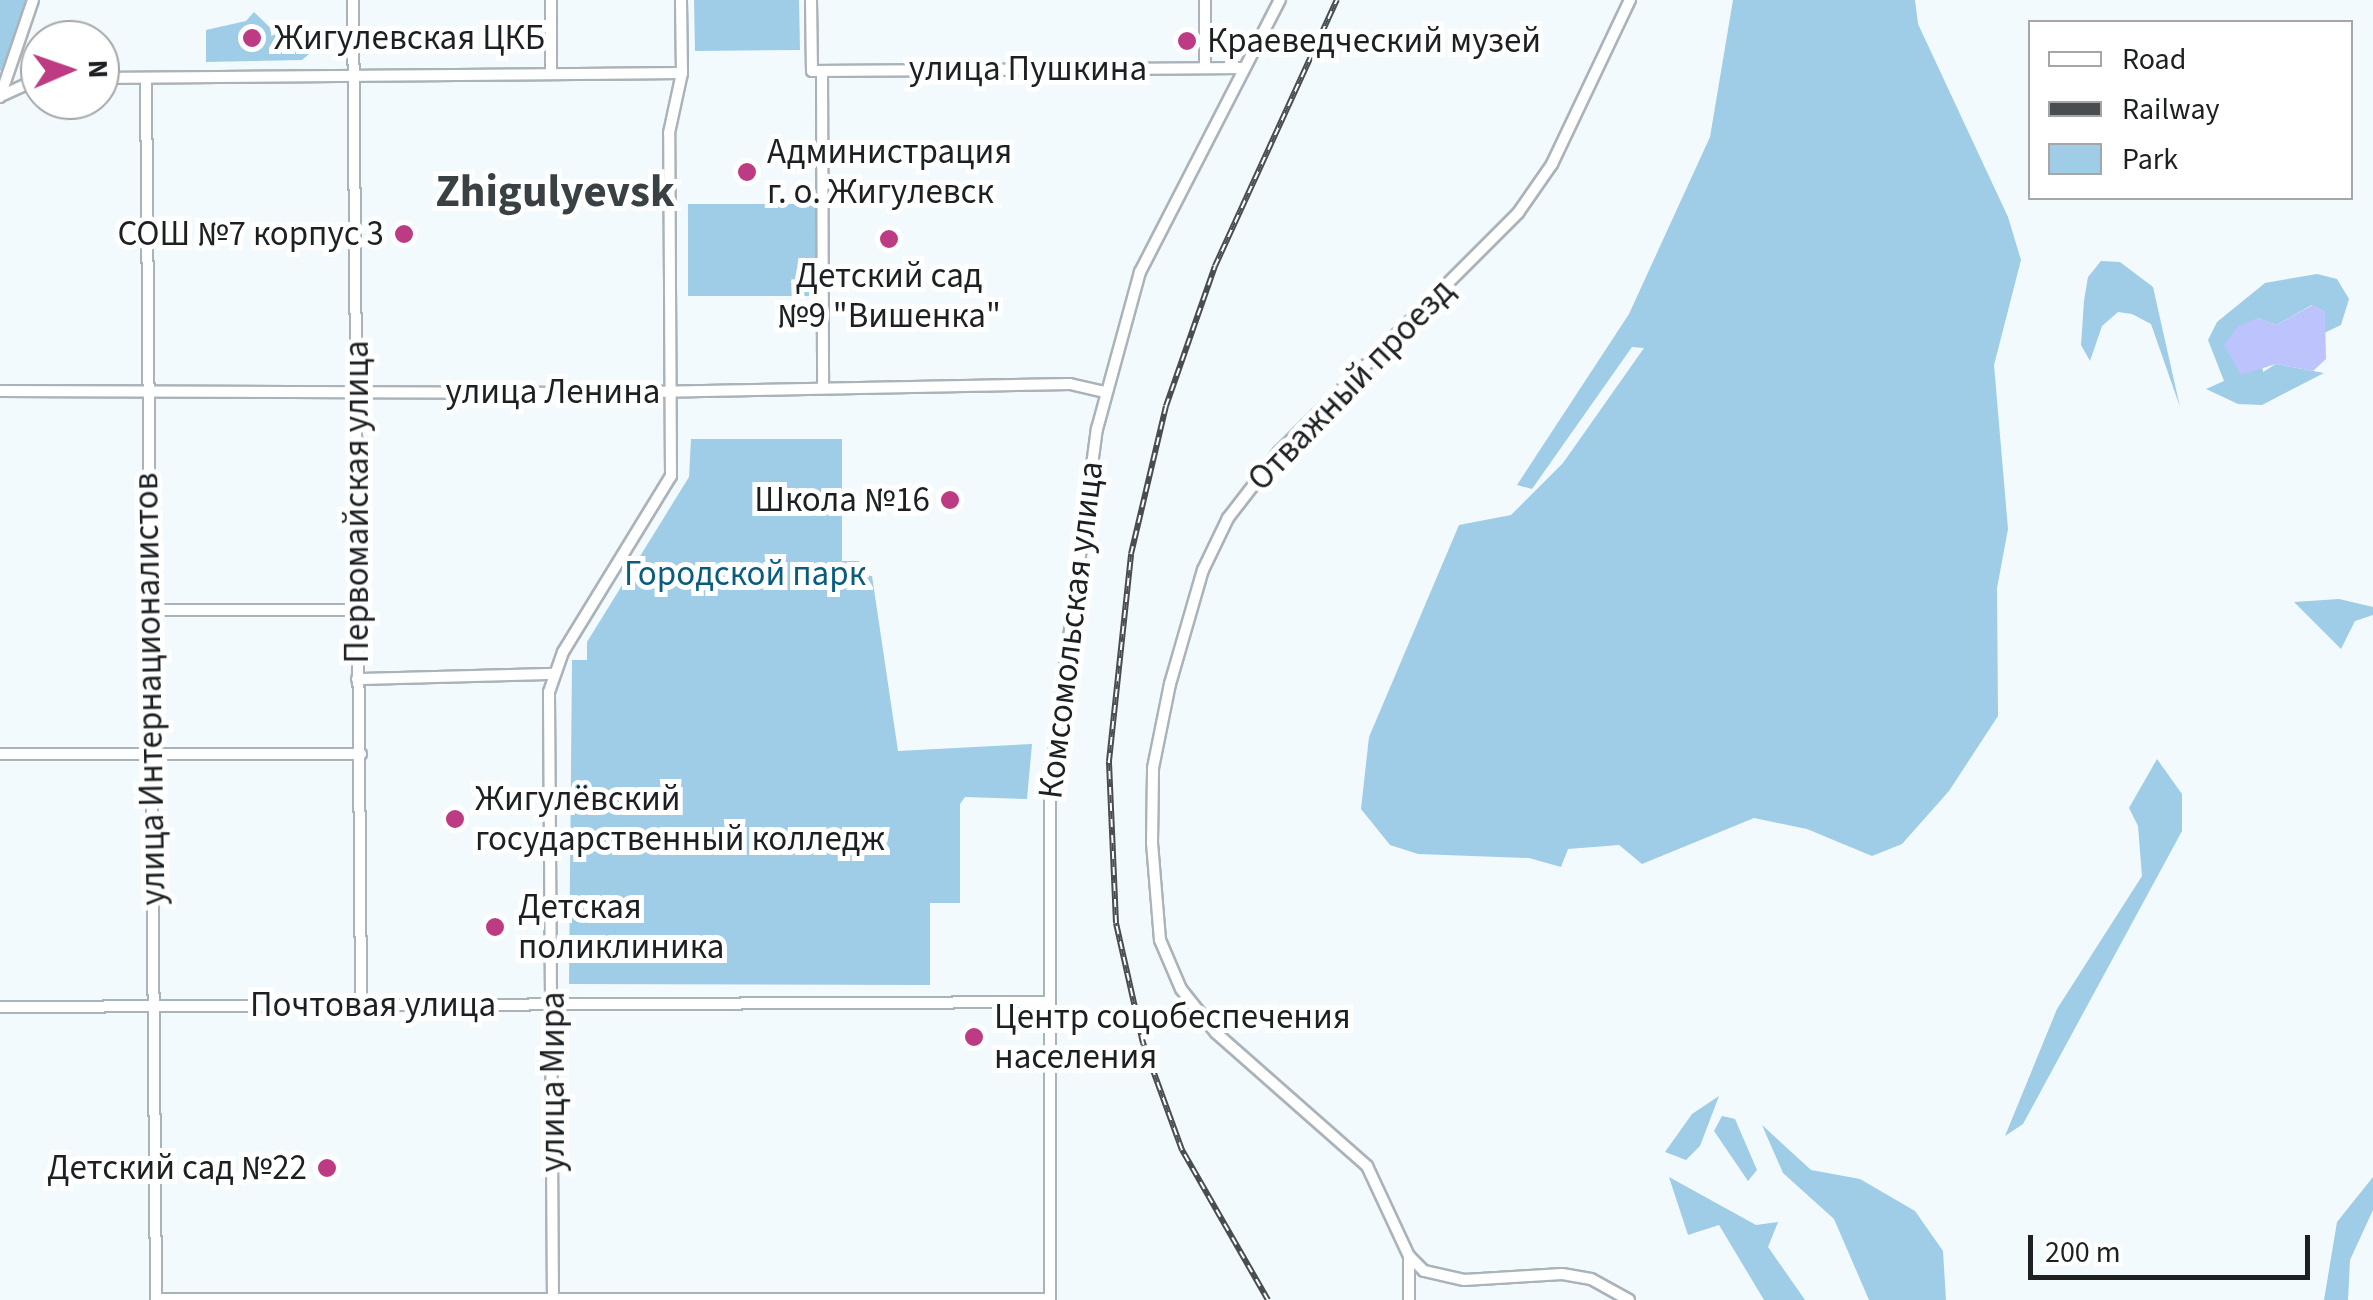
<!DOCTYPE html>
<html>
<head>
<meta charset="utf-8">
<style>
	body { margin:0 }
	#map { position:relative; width:2373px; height:1300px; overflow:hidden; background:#f2fafe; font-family:"Source Sans 3",sans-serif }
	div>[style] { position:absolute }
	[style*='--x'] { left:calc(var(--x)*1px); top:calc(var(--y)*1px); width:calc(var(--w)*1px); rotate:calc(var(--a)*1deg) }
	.green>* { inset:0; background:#9fcce6 }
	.water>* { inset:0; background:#bdc3fd }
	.roads { filter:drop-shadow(2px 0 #aab3b9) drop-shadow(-2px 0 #aab3b9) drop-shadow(0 2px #aab3b9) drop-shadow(0 -2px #aab3b9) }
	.minor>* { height:10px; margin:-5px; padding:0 5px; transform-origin:5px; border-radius:5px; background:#fff }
	.rail>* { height:6px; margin-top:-3px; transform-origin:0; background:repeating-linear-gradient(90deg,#fff 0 8px,#494d4f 0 16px); box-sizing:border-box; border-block:2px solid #494d4f }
	.dots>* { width:28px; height:28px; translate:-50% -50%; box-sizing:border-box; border:5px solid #fff; border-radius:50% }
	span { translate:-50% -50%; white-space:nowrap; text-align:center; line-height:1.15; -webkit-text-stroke:10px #fff; paint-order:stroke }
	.poi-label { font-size:35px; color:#1d2022 }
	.left { translate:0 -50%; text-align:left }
	.right { translate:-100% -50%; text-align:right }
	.street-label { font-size:35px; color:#1d2022 }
	.park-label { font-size:35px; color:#095c7e }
	.district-label { font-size:45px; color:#394145; font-weight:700 }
	.legend { position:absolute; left:2028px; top:20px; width:325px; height:180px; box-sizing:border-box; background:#fff; border:2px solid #a5a6a7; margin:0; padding:12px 18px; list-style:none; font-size:30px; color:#1d2022 }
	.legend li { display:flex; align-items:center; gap:20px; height:50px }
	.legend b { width:50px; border:2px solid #a5a6a7 }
	.north { position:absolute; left:20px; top:20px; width:100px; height:100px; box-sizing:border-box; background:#fff; border:2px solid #a5a6a7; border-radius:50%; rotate:88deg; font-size:28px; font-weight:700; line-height:40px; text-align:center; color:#1d2022 }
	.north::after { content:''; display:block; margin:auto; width:35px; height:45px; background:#bd3b82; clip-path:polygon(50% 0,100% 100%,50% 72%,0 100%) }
	.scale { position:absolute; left:2028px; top:1235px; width:282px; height:45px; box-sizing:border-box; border:5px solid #1d2022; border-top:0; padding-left:12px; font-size:30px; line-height:35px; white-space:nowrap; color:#1d2022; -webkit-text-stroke:8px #fff; paint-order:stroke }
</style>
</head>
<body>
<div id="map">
	<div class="green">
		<i style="clip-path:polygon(0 0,33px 0,9px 80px,0 70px)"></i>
		<i style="clip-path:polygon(694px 0,799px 0,800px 50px,695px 51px)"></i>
		<i style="clip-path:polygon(1733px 0,1915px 0,1918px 24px,2008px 217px,2021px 260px,1994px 365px,2008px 529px,1997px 588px,1998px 716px,1949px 791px,1902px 844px,1872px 856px,1807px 829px,1754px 818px,1642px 864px,1619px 845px,1568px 849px,1561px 867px,1529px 858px,1418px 854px,1390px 845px,1361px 809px,1369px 737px,1459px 525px,1511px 515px,1563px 463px,1644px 348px,1632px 347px,1532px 489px,1517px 485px,1629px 314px,1710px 137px)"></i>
		<i style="clip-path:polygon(254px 12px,293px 50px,299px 44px,309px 54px,302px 60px,206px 62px,206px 30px,246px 21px)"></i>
		<i style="clip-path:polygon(688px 204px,816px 204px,816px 296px,688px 296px)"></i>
		<i style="clip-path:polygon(2101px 261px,2120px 262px,2153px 287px,2180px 407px,2151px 324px,2132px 314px,2118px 312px,2102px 326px,2090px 361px,2081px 345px,2084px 301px,2088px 277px)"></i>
		<i style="clip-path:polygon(2317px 274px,2337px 279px,2349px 299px,2341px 325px,2322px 334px,2325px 312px,2312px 305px,2276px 325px,2257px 318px,2263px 372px,2276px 364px,2324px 373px,2262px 405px,2238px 404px,2206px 389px,2224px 381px,2208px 340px,2217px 322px,2265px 283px)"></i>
		<i style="clip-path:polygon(691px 439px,842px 439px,842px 561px,859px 561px,859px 575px,872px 576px,898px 751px,1032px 744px,1027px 799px,965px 797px,960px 804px,960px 903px,930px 903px,930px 985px,569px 984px,572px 660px,587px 660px,587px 642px,689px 477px)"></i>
		<i style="clip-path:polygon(2339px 599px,2373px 607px,2373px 615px,2355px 621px,2341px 649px,2294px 602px)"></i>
		<i style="clip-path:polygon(2157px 759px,2182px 794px,2182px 831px,2023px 1124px,2005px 1136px,2057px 1009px,2142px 876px,2138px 826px,2129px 808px)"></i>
		<i style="clip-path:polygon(1719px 1096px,1700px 1146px,1686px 1160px,1665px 1152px,1692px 1114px)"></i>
		<i style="clip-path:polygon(1722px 1116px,1735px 1119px,1757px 1170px,1748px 1181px,1714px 1131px)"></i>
		<i style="clip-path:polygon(1762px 1125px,1811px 1170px,1860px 1179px,1915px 1211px,1943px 1251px,1946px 1300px,1869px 1300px,1834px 1219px,1783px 1173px)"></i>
		<i style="clip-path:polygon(1669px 1177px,1756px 1225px,1778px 1222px,1768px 1247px,1805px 1300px,1764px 1300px,1719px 1225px,1688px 1235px)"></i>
		<i style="clip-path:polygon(2373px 1177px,2373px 1210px,2350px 1260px,2348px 1300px,2324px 1300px,2337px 1222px)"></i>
	</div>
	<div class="water">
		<i style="clip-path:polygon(2313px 305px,2325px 312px,2326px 359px,2313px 371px,2276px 364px,2241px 375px,2224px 345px,2238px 326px,2257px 318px,2276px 325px)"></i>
	</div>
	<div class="roads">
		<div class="minor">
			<i style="--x:353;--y:0;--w:1003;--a:89.54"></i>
			<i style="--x:551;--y:0;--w:74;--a:90"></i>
			<i style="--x:811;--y:0;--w:71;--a:89.2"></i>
			<i style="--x:812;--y:71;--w:431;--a:-0.4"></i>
			<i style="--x:1205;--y:0;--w:68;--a:90"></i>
			<i style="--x:822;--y:71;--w:315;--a:89.8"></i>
			<i style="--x:100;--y:78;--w:582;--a:-0.49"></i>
			<i style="--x:146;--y:78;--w:1222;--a:89.53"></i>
			<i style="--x:3;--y:95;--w:41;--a:-24.7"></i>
			<i style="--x:0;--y:97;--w:102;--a:-71.2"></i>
			<i style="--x:0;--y:391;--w:599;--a:0.19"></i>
			<i style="--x:599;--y:393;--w:471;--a:-1.1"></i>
			<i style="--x:1070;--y:384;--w:35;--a:13"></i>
			<i style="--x:149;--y:610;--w:208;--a:0"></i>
			<i style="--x:357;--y:679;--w:195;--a:-1.5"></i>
			<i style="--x:0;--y:754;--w:361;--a:0"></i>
			<i style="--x:0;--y:1007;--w:1047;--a:-0.27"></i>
			<i style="--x:156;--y:1299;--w:894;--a:0"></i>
			<i style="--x:553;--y:1300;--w:608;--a:-90.38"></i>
			<i style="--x:549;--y:692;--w:42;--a:-70.7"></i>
			<i style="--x:563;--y:652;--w:206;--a:-58.5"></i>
			<i style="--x:671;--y:476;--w:343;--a:-90.3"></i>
			<i style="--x:669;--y:133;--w:61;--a:-77.8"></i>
			<i style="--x:682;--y:73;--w:73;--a:-90.8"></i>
			<i style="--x:1050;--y:1300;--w:520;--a:-90"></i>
			<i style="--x:1050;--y:780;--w:354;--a:-82.4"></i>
			<i style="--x:1097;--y:429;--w:163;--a:-74.7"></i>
			<i style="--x:1140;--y:272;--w:306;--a:-62.8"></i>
			<i style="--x:1409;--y:1300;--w:44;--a:-90"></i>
			<i style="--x:1629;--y:1300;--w:43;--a:-151.1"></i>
			<i style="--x:1591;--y:1279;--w:29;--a:-170"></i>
			<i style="--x:1562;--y:1274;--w:98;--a:176.5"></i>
			<i style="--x:1464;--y:1280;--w:41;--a:-167.3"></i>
			<i style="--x:1424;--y:1271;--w:21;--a:-135"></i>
			<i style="--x:1409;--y:1256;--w:99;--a:-115"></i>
			<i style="--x:1367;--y:1166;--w:201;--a:-138.6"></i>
			<i style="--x:1216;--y:1033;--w:56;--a:-128.5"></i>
			<i style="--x:1181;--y:989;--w:53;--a:-113.2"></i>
			<i style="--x:1160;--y:940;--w:97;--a:-94.7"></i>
			<i style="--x:1152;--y:843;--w:75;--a:-89.2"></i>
			<i style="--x:1153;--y:768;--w:86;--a:-78.6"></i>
			<i style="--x:1170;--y:684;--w:119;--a:-73.9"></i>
			<i style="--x:1203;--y:570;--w:58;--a:-64.3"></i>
			<i style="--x:1228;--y:518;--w:83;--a:-52.3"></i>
			<i style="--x:1279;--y:452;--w:338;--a:-45"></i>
			<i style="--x:1518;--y:213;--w:60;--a:-55.2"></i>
			<i style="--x:1552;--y:164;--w:182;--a:-64.6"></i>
		</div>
	</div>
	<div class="rail">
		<i style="--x:1268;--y:1300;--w:173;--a:-119.8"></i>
		<i style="--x:1182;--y:1150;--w:114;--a:-110"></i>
		<i style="--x:1143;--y:1043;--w:123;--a:-102.7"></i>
		<i style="--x:1116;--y:923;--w:162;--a:-92.5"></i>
		<i style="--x:1109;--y:761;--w:208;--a:-83.9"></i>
		<i style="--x:1131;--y:554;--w:152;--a:-76.7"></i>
		<i style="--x:1166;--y:406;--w:148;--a:-70.7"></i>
		<i style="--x:1215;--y:266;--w:293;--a:-65.4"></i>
	</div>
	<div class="dots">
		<i style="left:252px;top:38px;background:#bd3b82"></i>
		<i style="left:1187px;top:41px;background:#bd3b82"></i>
		<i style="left:747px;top:172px;background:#bd3b82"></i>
		<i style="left:404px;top:234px;background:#bd3b82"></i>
		<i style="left:889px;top:239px;background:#bd3b82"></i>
		<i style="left:950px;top:500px;background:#bd3b82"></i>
		<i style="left:455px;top:819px;background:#bd3b82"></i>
		<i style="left:495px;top:927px;background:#bd3b82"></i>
		<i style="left:974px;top:1037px;background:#bd3b82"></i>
		<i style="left:327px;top:1168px;background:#bd3b82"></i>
	</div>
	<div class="poi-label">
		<span class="left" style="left:274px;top:38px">Жигулевская ЦКБ</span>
		<span class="left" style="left:1207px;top:41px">Краеведческий музей</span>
		<span class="left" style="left:767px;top:172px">Администрация<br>г. о. Жигулевск</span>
		<span class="right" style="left:384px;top:234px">СОШ №7 корпус 3</span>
		<span style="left:889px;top:296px">Детский сад<br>№9 "Вишенка"</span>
		<span class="right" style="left:930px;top:500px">Школа №16</span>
		<span class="left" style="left:475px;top:819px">Жигулёвский<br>государственный колледж</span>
		<span class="left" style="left:518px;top:927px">Детская<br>поликлиника</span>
		<span class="left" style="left:994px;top:1037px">Центр соцобеспечения<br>населения</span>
		<span class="right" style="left:307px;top:1168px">Детский сад №22</span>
	</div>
	<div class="street-label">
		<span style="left:1028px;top:69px">улица Пушкина</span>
		<span style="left:1351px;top:385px;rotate:-46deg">Отважный проезд</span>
		<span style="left:553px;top:392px">улица Ленина</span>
		<span style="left:357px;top:502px;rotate:-90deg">Первомайская улица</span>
		<span style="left:1071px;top:630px;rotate:-83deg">Комсомольская улица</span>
		<span style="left:150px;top:689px;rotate:-91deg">улица Интернационалистов</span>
		<span style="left:373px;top:1005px">Почтовая улица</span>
		<span style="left:553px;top:1082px;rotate:-90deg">улица Мира</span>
	</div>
	<div class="park-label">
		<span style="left:745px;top:574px">Городской парк</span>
	</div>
	<div class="district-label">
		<span style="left:555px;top:193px">Zhigulyevsk</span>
	</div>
	<ul class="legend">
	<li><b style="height:12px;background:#fff"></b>Road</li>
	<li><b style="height:12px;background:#494d4f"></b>Railway</li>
	<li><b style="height:28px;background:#9fcce6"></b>Park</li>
	</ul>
	<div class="north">N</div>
	<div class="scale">200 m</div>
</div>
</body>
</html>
